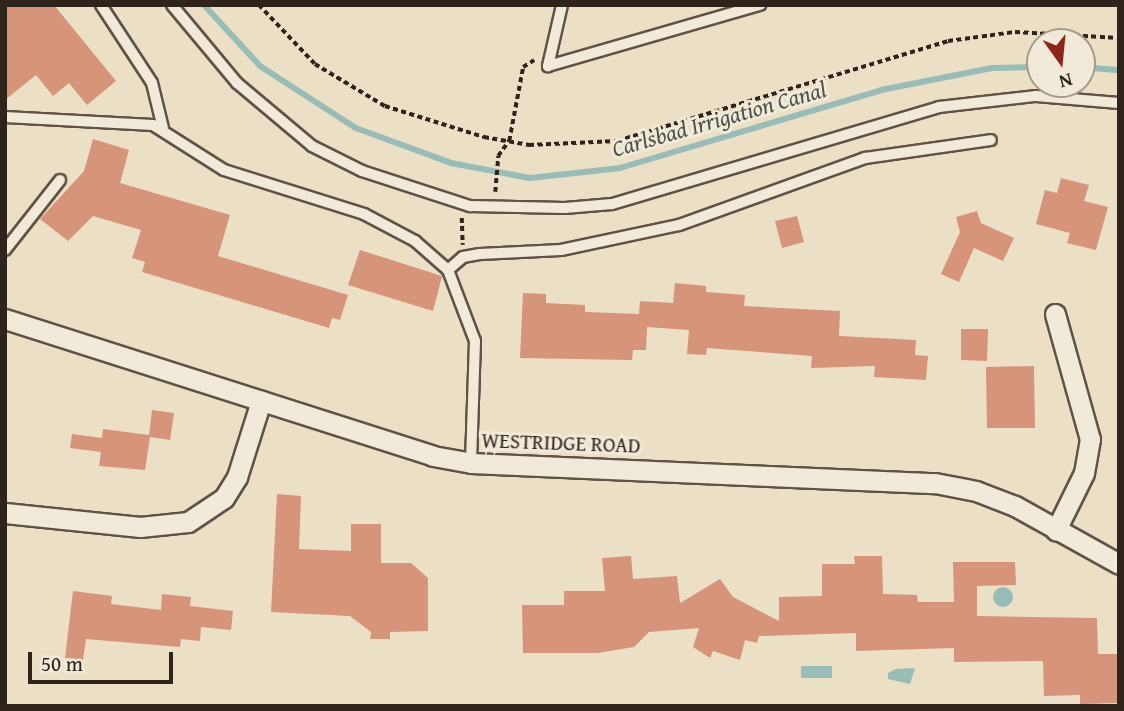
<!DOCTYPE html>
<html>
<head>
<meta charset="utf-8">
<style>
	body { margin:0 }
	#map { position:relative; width:1124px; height:711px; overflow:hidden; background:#ebdfc5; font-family:"Gentium Book Plus",serif }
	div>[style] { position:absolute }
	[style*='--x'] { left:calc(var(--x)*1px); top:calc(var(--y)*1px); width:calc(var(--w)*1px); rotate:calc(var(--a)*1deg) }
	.water>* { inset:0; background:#98bcb6 }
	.round { border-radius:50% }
	.stream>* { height:6px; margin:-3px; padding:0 3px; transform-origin:3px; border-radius:3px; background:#98bcb6 }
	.building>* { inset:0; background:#d6947a }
	.path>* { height:3.5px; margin-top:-1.75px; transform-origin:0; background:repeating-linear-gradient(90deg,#2f241c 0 5px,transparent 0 8.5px) }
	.roads { filter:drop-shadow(2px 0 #5e5346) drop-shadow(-2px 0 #5e5346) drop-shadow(0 2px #5e5346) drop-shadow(0 -2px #5e5346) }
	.service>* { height:10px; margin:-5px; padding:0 5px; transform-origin:5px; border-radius:5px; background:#f2ead9 }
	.minor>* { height:19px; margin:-9.5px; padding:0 9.5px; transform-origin:9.5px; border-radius:9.5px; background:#f2ead9 }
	span { translate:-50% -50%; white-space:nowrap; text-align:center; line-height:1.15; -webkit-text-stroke:6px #f2ead9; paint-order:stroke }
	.street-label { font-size:21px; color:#2f241c }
	.water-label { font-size:23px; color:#4e524a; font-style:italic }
	.frame { position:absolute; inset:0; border:7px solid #2f241c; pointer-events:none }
	.north { position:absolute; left:1026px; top:28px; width:70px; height:70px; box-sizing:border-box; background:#f2ead9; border:2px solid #a49b8d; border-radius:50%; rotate:165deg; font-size:19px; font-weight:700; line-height:28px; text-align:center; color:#2f241c }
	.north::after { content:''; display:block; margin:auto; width:24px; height:32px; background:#8f2418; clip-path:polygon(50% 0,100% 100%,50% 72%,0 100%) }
	.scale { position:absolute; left:28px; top:652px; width:145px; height:32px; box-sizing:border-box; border:4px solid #2f241c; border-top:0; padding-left:9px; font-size:21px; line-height:24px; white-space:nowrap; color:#2f241c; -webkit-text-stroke:5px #f2ead9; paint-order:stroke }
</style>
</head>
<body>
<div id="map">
	<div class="water">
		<i class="round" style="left:993px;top:587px;width:20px;height:20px"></i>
		<i style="clip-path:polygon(801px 666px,832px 666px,832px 678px,801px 678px)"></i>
		<i style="clip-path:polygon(915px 668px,910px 684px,888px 679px,888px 673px,896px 669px)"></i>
	</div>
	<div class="stream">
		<i style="--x:204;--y:5;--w:83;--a:47.4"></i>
		<i style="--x:260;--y:66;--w:114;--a:32.9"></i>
		<i style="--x:356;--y:128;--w:101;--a:20.2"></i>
		<i style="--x:451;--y:163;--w:80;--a:10.8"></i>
		<i style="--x:530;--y:178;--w:91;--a:-6.3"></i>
		<i style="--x:620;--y:168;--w:272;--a:-16.6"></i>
		<i style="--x:881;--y:90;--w:113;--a:-11.2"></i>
		<i style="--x:992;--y:68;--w:48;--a:-1.2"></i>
		<i style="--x:1082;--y:67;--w:37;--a:5"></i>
	</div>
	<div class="building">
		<i style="clip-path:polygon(5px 5px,54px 5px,116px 81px,87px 105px,69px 83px,53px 96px,36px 75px,5px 100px)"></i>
		<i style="clip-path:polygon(93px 139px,129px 150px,120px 183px,230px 215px,218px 256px,348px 295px,340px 320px,332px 318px,329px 328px,142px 272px,145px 262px,132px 258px,141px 230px,93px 216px,68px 241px,40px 219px,84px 171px)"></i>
		<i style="clip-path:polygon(1061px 178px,1089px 185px,1084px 201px,1108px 207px,1096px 250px,1067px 243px,1070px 233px,1036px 224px,1045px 190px,1057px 193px)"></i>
		<i style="clip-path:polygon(977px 211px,981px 223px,1014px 238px,1003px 261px,974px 248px,959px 282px,941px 274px,960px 232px,956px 217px)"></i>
		<i style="clip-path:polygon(797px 216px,804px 242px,782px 248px,775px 221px)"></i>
		<i style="clip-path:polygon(360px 250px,442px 276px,433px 311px,348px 285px)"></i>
		<i style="clip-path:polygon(675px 283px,706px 286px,706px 292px,745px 295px,744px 306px,840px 311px,839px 336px,916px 340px,915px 355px,928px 356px,926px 380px,874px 377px,875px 366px,811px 368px,812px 356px,707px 348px,706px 355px,687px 354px,689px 330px,647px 327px,646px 350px,633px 350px,632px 360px,520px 358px,523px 293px,546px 294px,546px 303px,585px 305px,585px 312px,639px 314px,640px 301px,673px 303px)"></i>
		<i style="clip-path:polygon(961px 329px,988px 329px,987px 361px,961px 360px)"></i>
		<i style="clip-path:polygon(1034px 366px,1035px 428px,987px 428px,986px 367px)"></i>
		<i style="clip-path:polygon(152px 410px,174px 413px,170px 440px,150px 437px,145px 470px,99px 466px,101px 452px,70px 448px,72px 434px,102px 438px,103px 429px,149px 435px)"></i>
		<i style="clip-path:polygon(277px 494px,301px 496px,299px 549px,351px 551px,351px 524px,381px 524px,381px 563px,411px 563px,428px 578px,428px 631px,390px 632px,390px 639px,370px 639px,371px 632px,350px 616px,271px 612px)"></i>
		<i style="clip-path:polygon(631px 556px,633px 579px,677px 576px,680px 603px,720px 579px,733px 597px,779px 621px,779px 597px,822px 596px,822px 564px,855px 564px,854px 556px,882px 556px,883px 594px,917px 595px,918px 602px,954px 602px,953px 562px,1015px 562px,1016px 585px,977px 586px,977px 616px,1097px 618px,1098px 654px,1119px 654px,1119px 703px,1080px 704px,1080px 695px,1044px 696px,1043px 661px,954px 662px,954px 648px,856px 651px,856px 633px,759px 636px,757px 643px,745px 640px,740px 660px,713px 651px,710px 658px,693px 647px,699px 628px,649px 632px,634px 647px,597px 653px,523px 653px,522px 605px,564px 605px,564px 591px,605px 591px,602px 558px)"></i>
		<i style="clip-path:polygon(73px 591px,112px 596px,111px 604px,161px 610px,162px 594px,191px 597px,190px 606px,233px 611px,231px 630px,201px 627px,200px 641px,181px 639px,180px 647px,86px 639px,83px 660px,65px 658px)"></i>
	</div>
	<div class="path">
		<i style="--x:259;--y:5;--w:81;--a:46.5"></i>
		<i style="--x:315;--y:64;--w:82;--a:31"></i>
		<i style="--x:385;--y:106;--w:104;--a:17.4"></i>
		<i style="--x:484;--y:137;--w:46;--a:10.1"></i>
		<i style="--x:529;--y:145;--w:88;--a:-2.6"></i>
		<i style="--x:617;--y:141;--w:346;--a:-16.8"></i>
		<i style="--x:948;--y:41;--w:68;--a:-7.7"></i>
		<i style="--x:1015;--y:32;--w:104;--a:3.3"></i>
		<i style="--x:495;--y:192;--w:36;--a:-85"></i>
		<i style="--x:498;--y:156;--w:19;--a:-54"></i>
		<i style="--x:509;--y:141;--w:75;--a:-79.3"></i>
		<i style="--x:523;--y:67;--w:13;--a:-32"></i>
		<i style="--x:462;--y:218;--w:27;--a:88"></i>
	</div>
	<div class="roads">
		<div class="service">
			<i style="--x:101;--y:5;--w:93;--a:56.8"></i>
			<i style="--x:152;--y:83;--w:46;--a:76.3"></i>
			<i style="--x:172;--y:5;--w:102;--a:50.2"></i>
			<i style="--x:237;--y:83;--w:98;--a:40"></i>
			<i style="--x:312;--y:146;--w:56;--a:26.6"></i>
			<i style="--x:362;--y:171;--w:114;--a:18"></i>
			<i style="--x:470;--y:206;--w:95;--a:1.2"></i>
			<i style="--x:565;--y:208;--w:47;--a:-4.9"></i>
			<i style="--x:612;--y:204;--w:341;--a:-16.5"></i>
			<i style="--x:939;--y:107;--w:98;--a:-6.5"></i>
			<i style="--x:1036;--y:96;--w:83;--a:4.8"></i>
			<i style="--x:562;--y:5;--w:63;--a:102.9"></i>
			<i style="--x:548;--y:66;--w:221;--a:-16.1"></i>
			<i style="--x:5;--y:117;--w:148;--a:3.1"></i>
			<i style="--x:153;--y:125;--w:84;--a:32.4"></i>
			<i style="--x:224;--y:170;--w:147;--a:17.4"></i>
			<i style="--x:364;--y:214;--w:58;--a:27.9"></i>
			<i style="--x:415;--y:241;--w:44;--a:41.3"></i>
			<i style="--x:448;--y:270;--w:76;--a:69.2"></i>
			<i style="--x:475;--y:341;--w:122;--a:91.9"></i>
			<i style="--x:5;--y:250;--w:89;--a:-51.8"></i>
			<i style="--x:448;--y:270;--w:20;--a:-41"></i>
			<i style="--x:463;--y:257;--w:17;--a:-10"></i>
			<i style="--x:480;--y:254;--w:81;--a:-2.8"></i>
			<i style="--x:561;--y:250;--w:121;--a:-12"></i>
			<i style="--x:679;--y:225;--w:198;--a:-19.8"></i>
			<i style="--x:865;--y:158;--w:127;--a:-8.1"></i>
		</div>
		<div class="minor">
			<i style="--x:1055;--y:314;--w:130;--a:74.4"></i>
			<i style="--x:1090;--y:439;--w:35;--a:100"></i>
			<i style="--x:1084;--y:473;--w:64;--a:116.2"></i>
			<i style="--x:5;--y:319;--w:449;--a:17.7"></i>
			<i style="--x:433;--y:456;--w:39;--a:10"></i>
			<i style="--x:471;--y:463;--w:464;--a:2.5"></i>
			<i style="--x:935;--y:483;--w:42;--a:11"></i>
			<i style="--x:976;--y:491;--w:42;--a:21"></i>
			<i style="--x:1015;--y:506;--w:119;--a:29.1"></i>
			<i style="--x:5;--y:513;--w:136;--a:5.9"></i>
			<i style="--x:140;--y:527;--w:48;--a:-5.9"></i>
			<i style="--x:188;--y:522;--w:43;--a:-33.7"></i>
			<i style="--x:224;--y:498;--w:25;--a:-58"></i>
			<i style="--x:237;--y:477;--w:80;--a:-72.5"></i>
		</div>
	</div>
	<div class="street-label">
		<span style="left:561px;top:443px;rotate:2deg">WESTRIDGE ROAD</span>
	</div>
	<div class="water-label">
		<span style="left:719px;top:119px;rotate:-16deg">Carlsbad Irrigation Canal</span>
	</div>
	<div class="frame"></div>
	<div class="north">N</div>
	<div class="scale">50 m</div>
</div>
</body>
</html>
